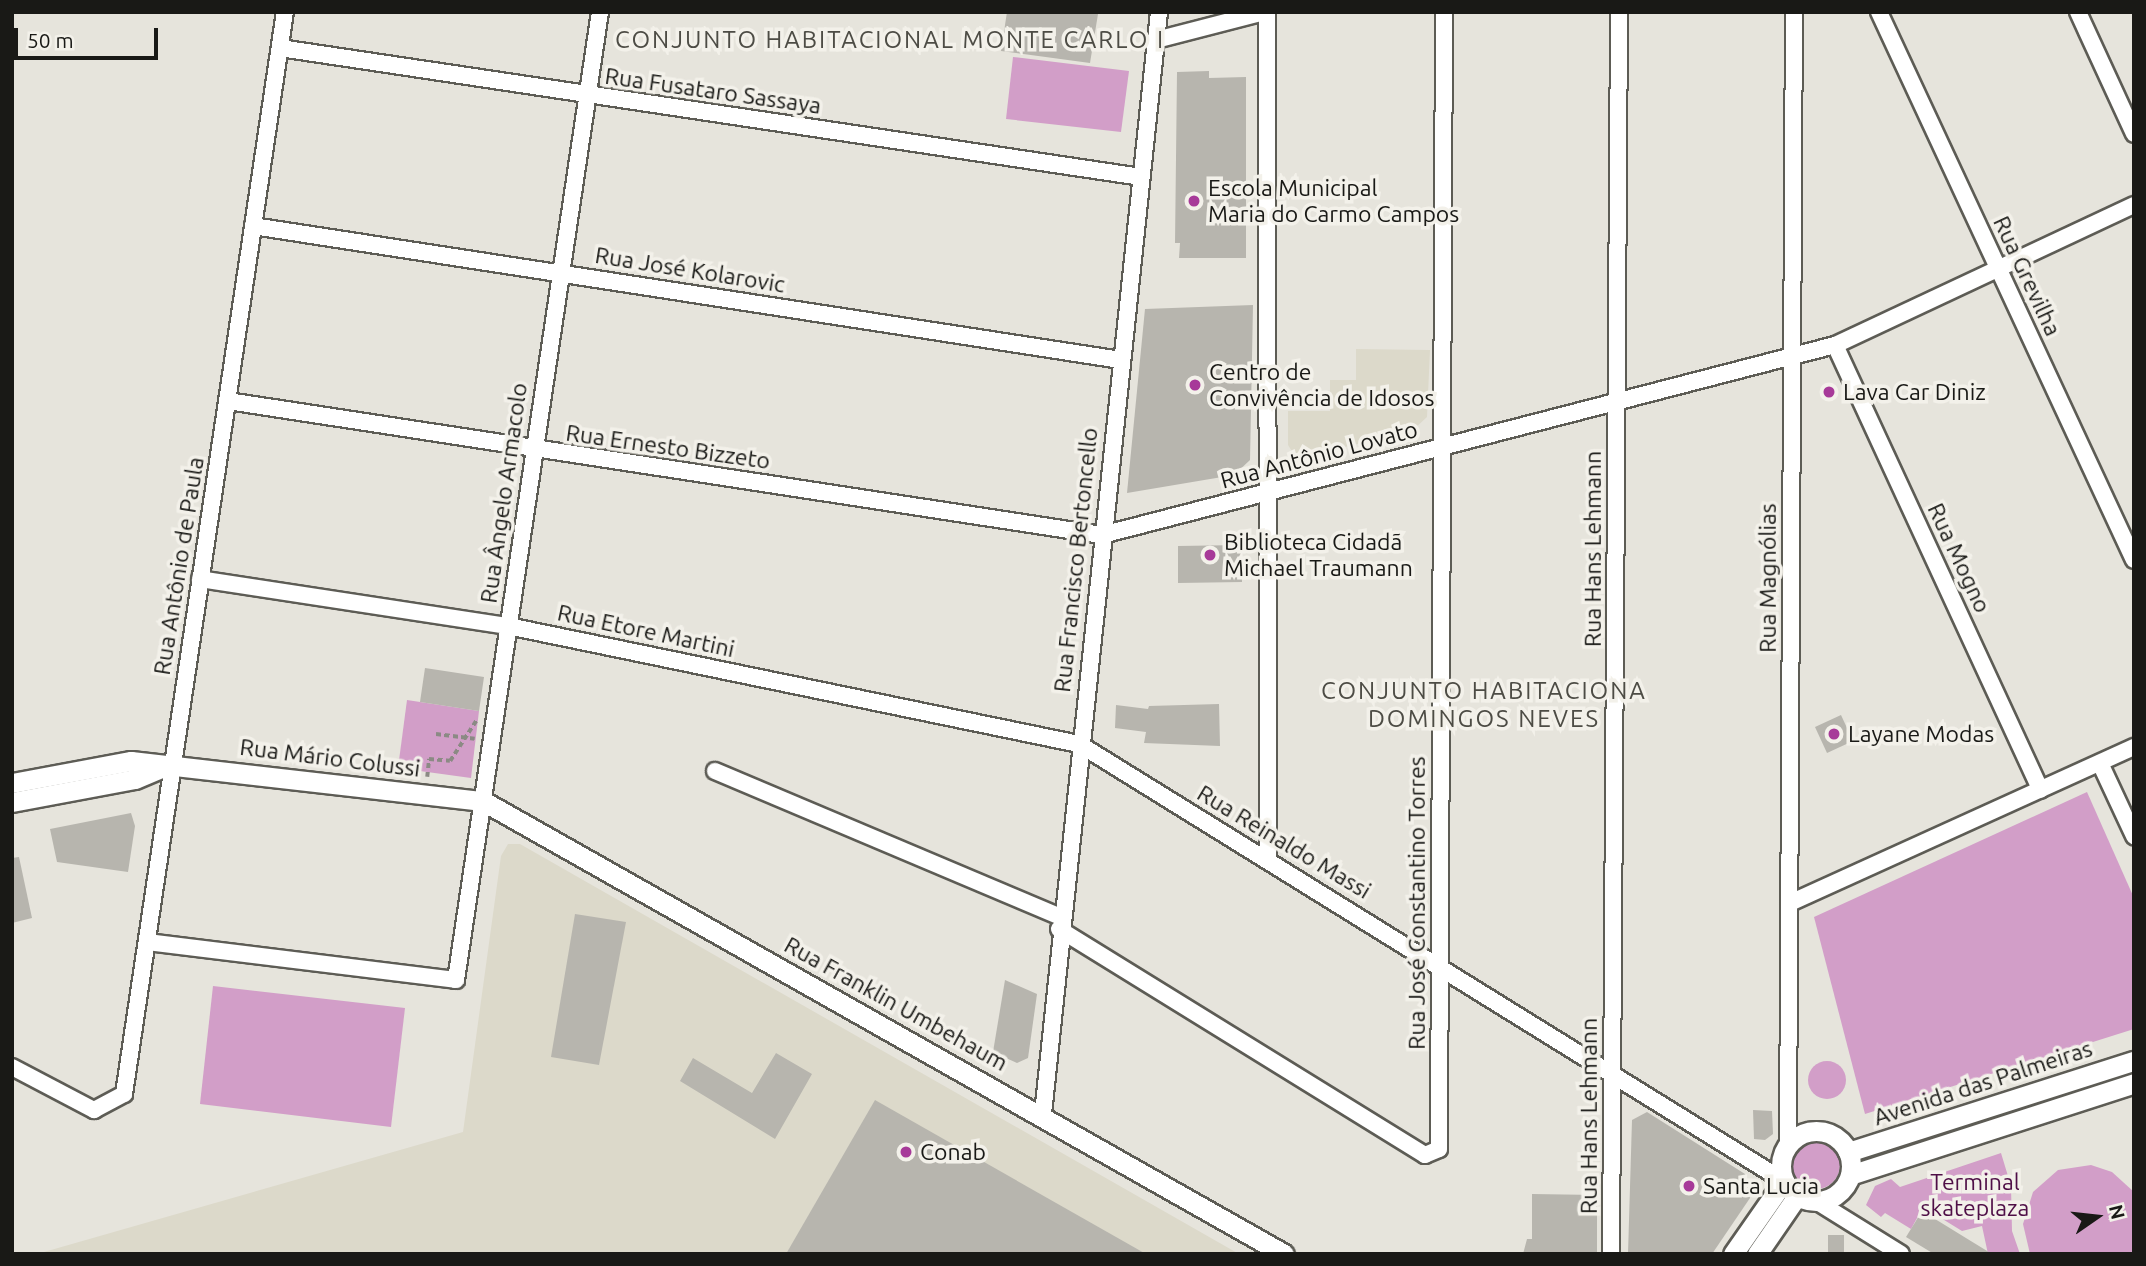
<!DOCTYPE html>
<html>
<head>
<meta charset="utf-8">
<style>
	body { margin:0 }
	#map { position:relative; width:2146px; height:1266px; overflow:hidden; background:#e6e4dc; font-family:Ubuntu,sans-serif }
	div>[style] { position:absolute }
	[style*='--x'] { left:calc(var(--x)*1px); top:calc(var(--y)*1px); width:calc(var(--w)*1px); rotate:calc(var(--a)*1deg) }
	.built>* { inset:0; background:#dcd9ca }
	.green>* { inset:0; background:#d29ec8 }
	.round { border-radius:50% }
	.building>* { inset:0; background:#b7b5ae }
	.path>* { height:3.5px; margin-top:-1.75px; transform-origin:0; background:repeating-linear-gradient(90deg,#8b8a84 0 5px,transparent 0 8.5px) }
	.roads { filter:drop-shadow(2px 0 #5d5c55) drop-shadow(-2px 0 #5d5c55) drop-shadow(0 2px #5d5c55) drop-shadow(0 -2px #5d5c55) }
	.minor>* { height:16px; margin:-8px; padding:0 8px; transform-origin:8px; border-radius:8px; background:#fff }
	.tertiary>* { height:19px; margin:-9.5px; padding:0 9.5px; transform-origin:9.5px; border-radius:9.5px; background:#fff }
	.tertiary>.ring { margin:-9.5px; padding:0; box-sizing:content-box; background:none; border:19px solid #fff; border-radius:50% }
	.dots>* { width:19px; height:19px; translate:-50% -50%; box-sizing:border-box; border:4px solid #f3f1ea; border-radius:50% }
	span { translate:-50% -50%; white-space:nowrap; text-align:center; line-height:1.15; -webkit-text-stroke:7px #f3f1ea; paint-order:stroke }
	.street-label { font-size:23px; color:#191916 }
	.poi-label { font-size:23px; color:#191916 }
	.left { translate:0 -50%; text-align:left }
	.park-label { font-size:23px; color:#4f0f47 }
	.neighbourhood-label { font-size:24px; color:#4d4c45; letter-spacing:2px }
	.frame { position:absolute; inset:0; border:14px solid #191916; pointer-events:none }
	.north { position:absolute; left:2062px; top:1182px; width:70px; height:70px; -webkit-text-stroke:5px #f3f1ea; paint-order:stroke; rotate:76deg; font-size:19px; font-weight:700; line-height:28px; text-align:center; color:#191916 }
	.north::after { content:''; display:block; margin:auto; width:24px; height:32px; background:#191916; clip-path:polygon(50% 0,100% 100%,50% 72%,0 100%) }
	.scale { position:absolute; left:14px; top:28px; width:144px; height:32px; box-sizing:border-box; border:4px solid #191916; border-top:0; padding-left:9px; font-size:21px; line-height:24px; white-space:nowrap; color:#191916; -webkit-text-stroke:5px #f3f1ea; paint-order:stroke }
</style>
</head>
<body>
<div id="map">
	<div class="built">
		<i style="clip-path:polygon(1356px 349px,1430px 350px,1427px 417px,1412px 431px,1303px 457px,1293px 453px,1288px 445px,1288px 411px,1330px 411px,1330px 380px,1356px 380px)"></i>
		<i style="clip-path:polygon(508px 844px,520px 844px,1239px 1254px,37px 1254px,463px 1132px,501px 856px)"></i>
	</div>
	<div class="green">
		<i style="clip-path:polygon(1013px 57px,1129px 71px,1121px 132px,1006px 119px)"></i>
		<i style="clip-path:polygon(407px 700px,479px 711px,471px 778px,398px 768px)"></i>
		<i style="clip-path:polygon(2087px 792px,2134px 898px,2134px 1029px,1865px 1114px,1814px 917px)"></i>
		<i style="clip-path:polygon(213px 986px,405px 1008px,391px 1127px,200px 1104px)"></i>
		<i class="round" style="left:1808px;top:1061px;width:38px;height:38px"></i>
		<i class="round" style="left:1792px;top:1141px;width:48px;height:48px"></i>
		<i style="clip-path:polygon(2001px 1153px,2011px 1186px,2012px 1231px,2020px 1254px,1988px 1254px,1982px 1226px,1962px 1231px,1923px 1207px,1911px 1229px,1885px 1213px,1881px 1217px,1866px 1205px,1875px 1186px,1891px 1179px,1900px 1187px)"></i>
		<i style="clip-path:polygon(2091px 1165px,2112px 1172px,2134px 1192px,2134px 1254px,2030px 1254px,2023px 1224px,2033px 1192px,2058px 1170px)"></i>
	</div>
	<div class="building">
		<i style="clip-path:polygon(1007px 12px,1098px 14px,1090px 63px,1001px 51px)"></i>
		<i style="clip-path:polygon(1209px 71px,1209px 78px,1246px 77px,1246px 258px,1179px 258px,1180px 243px,1175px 243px,1177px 72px)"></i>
		<i style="clip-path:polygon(1253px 305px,1250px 460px,1234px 475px,1127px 493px,1145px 309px)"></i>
		<i style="clip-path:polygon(1241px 545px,1242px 582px,1178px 583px,1178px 546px)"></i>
		<i style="clip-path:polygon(425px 668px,484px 677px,479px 711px,420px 702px)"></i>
		<i style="clip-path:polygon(1219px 704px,1220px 746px,1144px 743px,1146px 732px,1115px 728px,1116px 705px,1148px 709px,1149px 706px)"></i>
		<i style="clip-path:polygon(1841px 715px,1853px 741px,1827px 753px,1815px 727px)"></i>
		<i style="clip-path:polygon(131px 813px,135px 826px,128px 872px,57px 862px,50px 829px)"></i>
		<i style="clip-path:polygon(19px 857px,32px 918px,12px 923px,12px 858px)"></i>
		<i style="clip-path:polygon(575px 914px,626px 922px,599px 1065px,551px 1057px)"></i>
		<i style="clip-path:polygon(1005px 980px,1037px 994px,1028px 1058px,1017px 1063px,993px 1052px)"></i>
		<i style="clip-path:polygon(776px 1053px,812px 1074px,775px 1139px,680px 1081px,693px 1058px,752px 1093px)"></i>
		<i style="clip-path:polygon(875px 1100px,1146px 1254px,786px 1254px)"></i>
		<i style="clip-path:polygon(1753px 1110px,1772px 1111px,1773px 1134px,1765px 1140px,1754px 1139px)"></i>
		<i style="clip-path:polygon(1647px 1112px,1745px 1174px,1750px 1198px,1712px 1254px,1628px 1254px,1632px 1120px)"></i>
		<i style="clip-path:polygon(1532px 1194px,1597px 1195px,1597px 1254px,1523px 1254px,1527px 1239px,1532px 1239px)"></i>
		<i style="clip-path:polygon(1922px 1211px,1992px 1254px,1934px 1254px,1906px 1237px)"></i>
		<i style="clip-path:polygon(1828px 1235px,1844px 1235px,1844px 1254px,1828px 1254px)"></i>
	</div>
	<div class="path">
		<i style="--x:436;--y:734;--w:39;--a:7"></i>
		<i style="--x:427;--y:777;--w:18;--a:-84"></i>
		<i style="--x:429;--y:759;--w:21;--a:5"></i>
		<i style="--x:450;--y:761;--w:48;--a:-57"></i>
	</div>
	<div class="roads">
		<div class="minor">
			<i style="--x:1267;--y:12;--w:847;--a:89.93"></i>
			<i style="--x:1879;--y:12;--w:604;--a:65.05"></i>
			<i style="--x:2078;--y:12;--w:134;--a:65.3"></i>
			<i style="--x:1156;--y:40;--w:112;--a:-14.5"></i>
			<i style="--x:280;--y:48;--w:871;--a:8.52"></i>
			<i style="--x:253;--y:226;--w:878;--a:8.78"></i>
			<i style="--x:1835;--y:345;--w:490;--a:65.2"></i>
			<i style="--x:228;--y:401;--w:884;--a:8.72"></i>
			<i style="--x:1102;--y:535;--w:757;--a:-14.53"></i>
			<i style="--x:1835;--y:345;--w:330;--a:-25.1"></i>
			<i style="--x:200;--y:579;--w:312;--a:8.7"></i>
			<i style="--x:508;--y:626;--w:583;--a:11.68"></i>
			<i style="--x:1079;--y:744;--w:829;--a:31.79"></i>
			<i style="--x:2100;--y:763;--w:81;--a:65"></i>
			<i style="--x:715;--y:771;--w:376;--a:22.9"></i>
			<i style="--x:1790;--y:903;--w:378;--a:-24.4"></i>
			<i style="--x:1059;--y:929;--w:430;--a:31.7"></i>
			<i style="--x:1425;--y:1155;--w:15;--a:-23"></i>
			<i style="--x:1439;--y:1149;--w:1137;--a:-89.75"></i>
			<i style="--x:147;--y:942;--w:311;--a:7"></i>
			<i style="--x:456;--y:980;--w:979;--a:-81.54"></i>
			<i style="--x:12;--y:1067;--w:93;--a:27.7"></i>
			<i style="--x:94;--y:1110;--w:34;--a:-28"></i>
			<i style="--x:124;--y:1094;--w:1094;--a:-81.54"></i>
			<i style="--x:1043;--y:1114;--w:1108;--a:-83.99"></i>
			<i style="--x:1788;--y:1144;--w:1132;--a:-89.7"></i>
			<i style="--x:1816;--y:1201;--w:100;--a:31.9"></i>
			<i style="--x:1611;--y:1254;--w:1242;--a:-89.63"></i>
		</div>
		<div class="tertiary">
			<i style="--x:12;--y:783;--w:121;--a:-10.5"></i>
			<i style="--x:131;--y:761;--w:354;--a:6.5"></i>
			<i style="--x:483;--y:801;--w:920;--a:29.49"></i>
			<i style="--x:12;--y:802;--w:125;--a:-10.6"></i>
			<i style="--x:135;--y:779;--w:36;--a:-23"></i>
			<i class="ring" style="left:1781px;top:1131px;width:51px;height:51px"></i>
			<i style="--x:1848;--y:1152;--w:300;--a:-17.7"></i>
			<i style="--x:1850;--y:1175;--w:299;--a:-17.9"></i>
			<i style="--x:1733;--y:1254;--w:89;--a:-55.1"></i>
			<i style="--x:1757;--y:1254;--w:70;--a:-55.4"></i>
		</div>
	</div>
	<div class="dots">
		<i style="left:1194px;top:201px;background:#a73a99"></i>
		<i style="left:1195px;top:385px;background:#a73a99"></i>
		<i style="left:1829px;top:392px;background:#a73a99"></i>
		<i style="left:1210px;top:555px;background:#a73a99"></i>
		<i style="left:1834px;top:734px;background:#a73a99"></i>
		<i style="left:906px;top:1152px;background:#a73a99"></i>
		<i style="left:1689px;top:1186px;background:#a73a99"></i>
	</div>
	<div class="street-label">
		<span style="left:713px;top:91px;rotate:8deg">Rua Fusataro Sassaya</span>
		<span style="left:690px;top:270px;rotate:9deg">Rua José Kolarovic</span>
		<span style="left:2027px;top:276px;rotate:65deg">Rua Grevilha</span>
		<span style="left:668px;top:447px;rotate:8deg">Rua Ernesto Bizzeto</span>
		<span style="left:1319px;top:455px;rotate:-15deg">Rua Antônio Lovato</span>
		<span style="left:504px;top:493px;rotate:-82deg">Rua Ângelo Armacolo</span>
		<span style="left:1593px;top:549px;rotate:-90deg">Rua Hans Lehmann</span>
		<span style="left:1959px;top:558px;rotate:65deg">Rua Mogno</span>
		<span style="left:1076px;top:560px;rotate:-84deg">Rua Francisco Bertoncello</span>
		<span style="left:179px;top:566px;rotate:-81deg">Rua Antônio de Paula</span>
		<span style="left:1768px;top:578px;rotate:-90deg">Rua Magnólias</span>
		<span style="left:646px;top:631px;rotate:12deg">Rua Etore Martini</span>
		<span style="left:330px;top:758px;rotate:7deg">Rua Mário Colussi</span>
		<span style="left:1284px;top:842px;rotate:31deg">Rua Reinaldo Massi</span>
		<span style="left:1417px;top:903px;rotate:-90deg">Rua José Constantino Torres</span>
		<span style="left:896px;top:1004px;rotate:29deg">Rua Franklin Umbehaum</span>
		<span style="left:1983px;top:1083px;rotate:-18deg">Avenida das Palmeiras</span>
		<span style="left:1589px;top:1116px;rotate:-90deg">Rua Hans Lehmann</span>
	</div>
	<div class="poi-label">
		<span class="left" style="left:1208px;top:201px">Escola Municipal<br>Maria do Carmo Campos</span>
		<span class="left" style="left:1209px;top:385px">Centro de<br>Convivência de Idosos</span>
		<span class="left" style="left:1843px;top:392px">Lava Car Diniz</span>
		<span class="left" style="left:1224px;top:555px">Biblioteca Cidadã<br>Michael Traumann</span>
		<span class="left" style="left:1848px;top:734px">Layane Modas</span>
		<span class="left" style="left:920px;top:1152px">Conab</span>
		<span class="left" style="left:1703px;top:1186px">Santa Lucia</span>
	</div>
	<div class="park-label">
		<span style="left:1975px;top:1195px">Terminal<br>skateplaza</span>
	</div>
	<div class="neighbourhood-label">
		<span style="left:890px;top:40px">CONJUNTO HABITACIONAL MONTE CARLO I</span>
		<span style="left:1484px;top:705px">CONJUNTO HABITACIONA<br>DOMINGOS NEVES</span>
	</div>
	<div class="frame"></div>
	<div class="north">N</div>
	<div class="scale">50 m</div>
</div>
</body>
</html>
